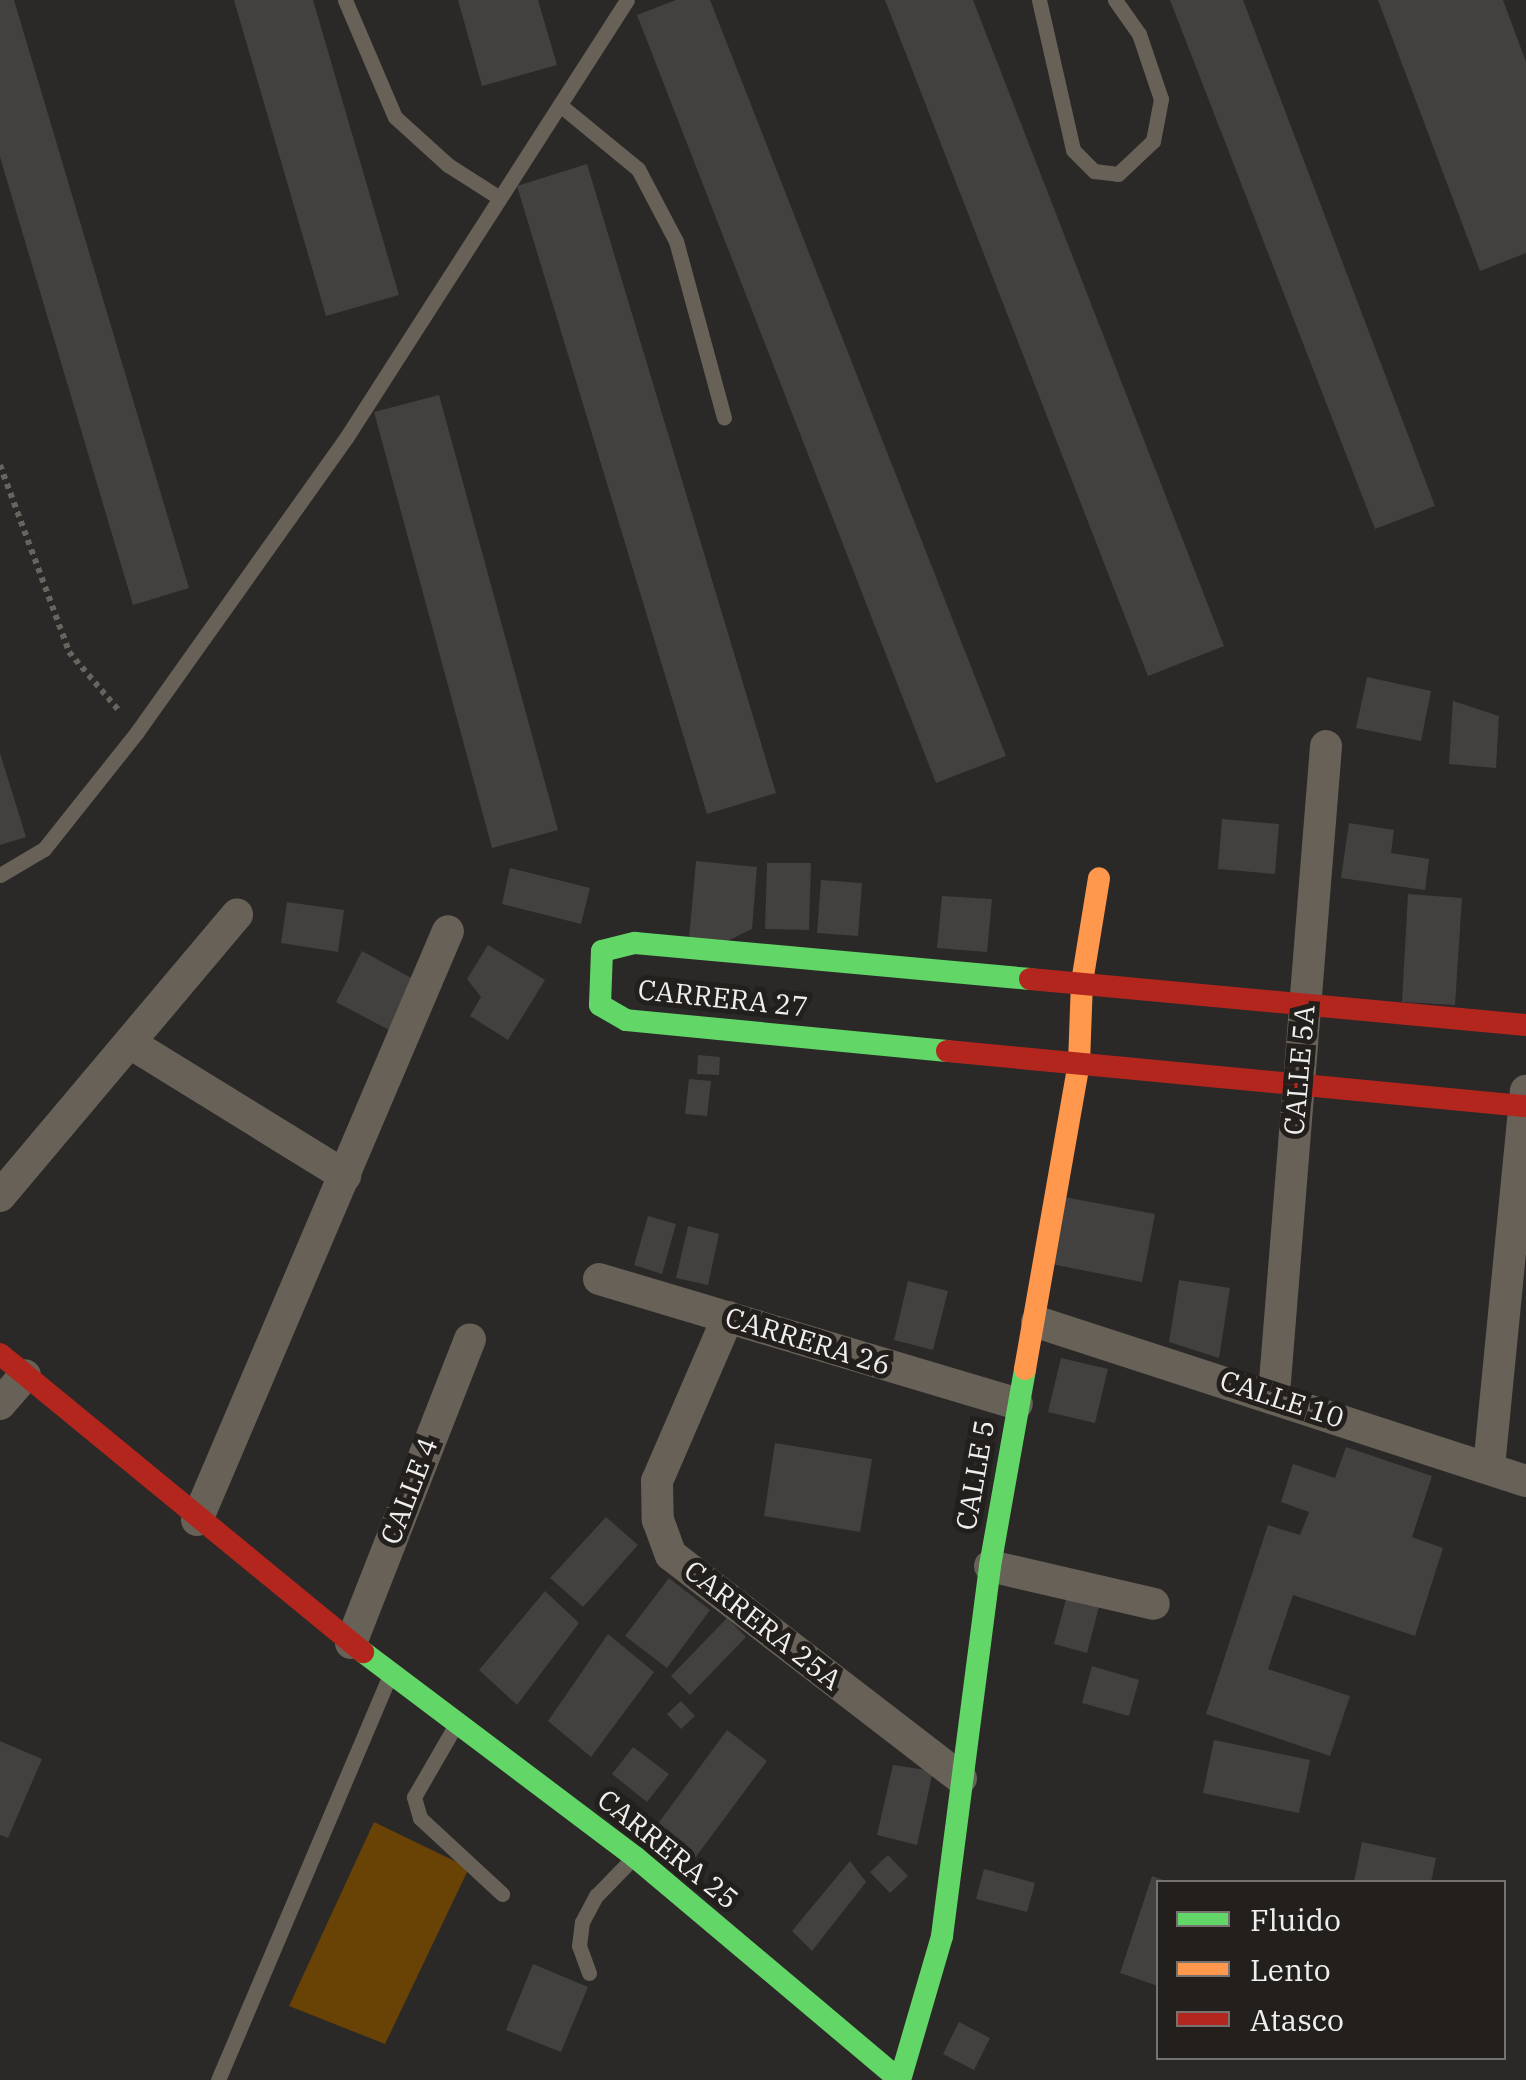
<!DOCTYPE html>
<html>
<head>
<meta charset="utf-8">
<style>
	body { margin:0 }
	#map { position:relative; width:1526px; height:2080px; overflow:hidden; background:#2a2927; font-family:"IBM Plex Serif",serif }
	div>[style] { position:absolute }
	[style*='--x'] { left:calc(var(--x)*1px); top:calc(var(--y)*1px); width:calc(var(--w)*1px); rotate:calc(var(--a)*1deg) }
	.green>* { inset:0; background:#684305 }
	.building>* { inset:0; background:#42413f }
	.path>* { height:6px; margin-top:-3px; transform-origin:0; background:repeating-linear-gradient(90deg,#68635d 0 5px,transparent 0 10px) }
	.lane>* { height:15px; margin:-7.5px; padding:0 7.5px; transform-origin:7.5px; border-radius:7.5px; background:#686158 }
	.street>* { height:32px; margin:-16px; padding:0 16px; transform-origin:16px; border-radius:16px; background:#686158 }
	.fast>* { height:22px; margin:-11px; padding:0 11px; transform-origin:11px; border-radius:11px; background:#63d668 }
	.slow>* { height:22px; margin:-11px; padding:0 11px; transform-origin:11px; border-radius:11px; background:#ff974d }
	.jam>* { height:22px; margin:-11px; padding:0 11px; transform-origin:11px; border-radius:11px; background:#b3261e }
	span { translate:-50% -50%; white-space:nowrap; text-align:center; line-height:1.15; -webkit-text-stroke:10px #221f1c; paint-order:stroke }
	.street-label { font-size:28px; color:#f1efed }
	.legend { position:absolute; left:1156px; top:1880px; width:350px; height:180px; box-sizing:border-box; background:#221f1c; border:2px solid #757270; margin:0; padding:12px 18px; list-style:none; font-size:30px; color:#f1efed }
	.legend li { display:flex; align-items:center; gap:20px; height:50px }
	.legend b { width:50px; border:2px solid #757270 }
</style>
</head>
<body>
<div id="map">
	<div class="green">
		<i style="clip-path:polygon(374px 1822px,469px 1868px,385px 2044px,289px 2006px)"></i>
	</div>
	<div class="building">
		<i style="clip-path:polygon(0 0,14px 0,189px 588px,133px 605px,0 157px)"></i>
		<i style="clip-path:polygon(234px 0,313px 0,399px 295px,326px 316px)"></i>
		<i style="clip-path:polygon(458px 0,538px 0,557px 65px,482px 86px)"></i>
		<i style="clip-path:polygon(676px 0,710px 0,1006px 756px,936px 783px,637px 15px)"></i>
		<i style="clip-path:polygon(885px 0,973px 0,1224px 646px,1148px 676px)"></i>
		<i style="clip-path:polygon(1170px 0,1243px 0,1435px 506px,1375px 529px)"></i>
		<i style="clip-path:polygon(1378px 0,1503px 0,1526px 62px,1526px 253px,1480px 271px)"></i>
		<i style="clip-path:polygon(587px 164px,776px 793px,707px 814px,517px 186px)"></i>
		<i style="clip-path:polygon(439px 395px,558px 830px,492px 848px,374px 412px)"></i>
		<i style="clip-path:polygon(1367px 677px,1431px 691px,1421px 741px,1356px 728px)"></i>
		<i style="clip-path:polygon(1453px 701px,1499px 716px,1496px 768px,1449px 764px)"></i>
		<i style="clip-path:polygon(0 753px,26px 837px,0 845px)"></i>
		<i style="clip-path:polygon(1222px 819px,1279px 824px,1275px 874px,1218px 869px)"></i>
		<i style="clip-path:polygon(1349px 823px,1394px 830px,1391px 853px,1429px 859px,1425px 890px,1341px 878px)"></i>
		<i style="clip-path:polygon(696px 861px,757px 867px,752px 929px,723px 943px,689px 939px)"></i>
		<i style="clip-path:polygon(767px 863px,811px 863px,809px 930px,765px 929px)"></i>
		<i style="clip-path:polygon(510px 868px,590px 888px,581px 924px,502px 904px)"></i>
		<i style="clip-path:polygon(821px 880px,862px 883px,858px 936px,817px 933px)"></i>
		<i style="clip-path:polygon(1408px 894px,1462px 898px,1455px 1005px,1402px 1002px)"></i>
		<i style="clip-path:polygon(942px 896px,992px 899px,987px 952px,937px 948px)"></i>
		<i style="clip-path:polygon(287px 902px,344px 910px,338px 952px,281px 943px)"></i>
		<i style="clip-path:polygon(488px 945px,545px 980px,508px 1040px,470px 1016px,481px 997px,467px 979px)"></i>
		<i style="clip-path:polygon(362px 951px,417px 981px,391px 1031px,336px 1002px)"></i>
		<i style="clip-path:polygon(698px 1055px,720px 1057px,719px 1075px,697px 1074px)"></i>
		<i style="clip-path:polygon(689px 1079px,711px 1081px,707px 1116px,685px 1114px)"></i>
		<i style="clip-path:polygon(1064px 1197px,1155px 1214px,1142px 1282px,1051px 1264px)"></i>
		<i style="clip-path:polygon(648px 1216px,676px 1224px,662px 1274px,634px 1265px)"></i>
		<i style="clip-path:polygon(688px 1226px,719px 1234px,708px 1285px,676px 1278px)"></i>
		<i style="clip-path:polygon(1179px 1280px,1230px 1288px,1219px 1358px,1169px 1342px)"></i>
		<i style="clip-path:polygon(908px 1281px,948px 1291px,933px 1350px,894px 1340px)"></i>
		<i style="clip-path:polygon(1061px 1358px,1108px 1369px,1095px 1423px,1048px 1412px)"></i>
		<i style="clip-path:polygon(775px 1443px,872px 1459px,860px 1532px,764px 1516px)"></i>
		<i style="clip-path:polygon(1346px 1447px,1432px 1476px,1412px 1537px,1443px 1548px,1415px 1636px,1293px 1595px,1268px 1669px,1350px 1696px,1330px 1756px,1206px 1714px,1268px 1525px,1300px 1535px,1309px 1512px,1281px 1502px,1293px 1464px,1335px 1478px)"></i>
		<i style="clip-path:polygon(606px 1517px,638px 1545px,583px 1607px,550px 1578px)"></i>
		<i style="clip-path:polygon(669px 1578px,710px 1610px,667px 1668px,625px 1636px)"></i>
		<i style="clip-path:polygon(545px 1591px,579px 1623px,517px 1705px,479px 1670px)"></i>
		<i style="clip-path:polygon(1066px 1599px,1099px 1607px,1087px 1653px,1054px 1644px)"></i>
		<i style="clip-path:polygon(727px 1618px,746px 1637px,690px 1695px,671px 1676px)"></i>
		<i style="clip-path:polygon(608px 1634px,654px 1672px,591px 1757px,548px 1721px)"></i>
		<i style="clip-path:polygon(1092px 1666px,1139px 1680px,1129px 1716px,1082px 1703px)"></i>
		<i style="clip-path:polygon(681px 1701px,695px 1716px,681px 1729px,667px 1714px)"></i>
		<i style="clip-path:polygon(727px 1730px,767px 1761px,695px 1858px,657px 1825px)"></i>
		<i style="clip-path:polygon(1214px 1740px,1310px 1760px,1299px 1813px,1203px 1793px)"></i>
		<i style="clip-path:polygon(0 1741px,42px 1759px,8px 1838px,0 1835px)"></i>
		<i style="clip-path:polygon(633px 1747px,669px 1774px,647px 1802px,612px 1774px)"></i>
		<i style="clip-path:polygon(893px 1765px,933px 1771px,917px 1845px,877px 1835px)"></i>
		<i style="clip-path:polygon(1362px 1842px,1436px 1858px,1431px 1882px,1354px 1882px)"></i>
		<i style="clip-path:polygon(888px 1855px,908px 1876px,890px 1893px,870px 1872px)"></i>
		<i style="clip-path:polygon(850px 1861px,866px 1882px,812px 1951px,792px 1931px)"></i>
		<i style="clip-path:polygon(984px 1869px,1035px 1883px,1027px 1912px,976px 1899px)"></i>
		<i style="clip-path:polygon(1152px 1876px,1169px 1882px,1158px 1882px,1158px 1986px,1120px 1973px)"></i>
		<i style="clip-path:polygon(533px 1964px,588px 1987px,561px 2052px,506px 2030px)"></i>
		<i style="clip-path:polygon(959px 2022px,990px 2038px,974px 2070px,943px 2054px)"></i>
	</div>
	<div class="path">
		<i style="--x:0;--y:465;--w:199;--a:69.7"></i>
		<i style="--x:69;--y:652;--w:79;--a:49.6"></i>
	</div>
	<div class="lane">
		<i style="--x:345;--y:0;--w:127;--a:66.9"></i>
		<i style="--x:395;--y:117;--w:72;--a:42.2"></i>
		<i style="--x:448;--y:165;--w:59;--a:32.6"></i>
		<i style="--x:1039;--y:0;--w:154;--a:77.2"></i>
		<i style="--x:1073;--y:150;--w:30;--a:45"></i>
		<i style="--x:1094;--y:171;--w:24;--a:7"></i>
		<i style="--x:1118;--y:174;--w:48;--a:-43.3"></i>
		<i style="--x:1153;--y:141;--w:43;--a:-79.2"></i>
		<i style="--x:1161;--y:99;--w:69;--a:-108.7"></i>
		<i style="--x:1139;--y:34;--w:42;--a:-125.2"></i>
		<i style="--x:560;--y:105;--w:101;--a:39.4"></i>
		<i style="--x:638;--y:169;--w:81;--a:62.2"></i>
		<i style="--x:676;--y:241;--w:183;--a:74.8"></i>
		<i style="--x:0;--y:875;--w:51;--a:-30.6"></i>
		<i style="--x:44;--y:849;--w:149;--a:-51.5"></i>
		<i style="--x:137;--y:732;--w:361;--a:-54.6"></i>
		<i style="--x:346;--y:438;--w:520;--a:-57.32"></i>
		<i style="--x:455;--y:1726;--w:82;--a:120"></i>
		<i style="--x:414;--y:1797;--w:22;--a:74"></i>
		<i style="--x:420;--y:1818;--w:112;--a:42.8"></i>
		<i style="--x:589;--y:1973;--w:29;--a:-110"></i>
		<i style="--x:579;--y:1946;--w:24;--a:-83"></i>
		<i style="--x:582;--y:1922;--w:30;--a:-62"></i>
		<i style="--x:596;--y:1896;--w:52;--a:-45.8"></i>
		<i style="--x:218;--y:2080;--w:436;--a:-67"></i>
	</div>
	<div class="street">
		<i style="--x:130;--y:1043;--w:253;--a:31.7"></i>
		<i style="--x:0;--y:1196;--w:368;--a:-49.9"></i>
		<i style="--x:599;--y:1279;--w:436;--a:16.6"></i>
		<i style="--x:728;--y:1317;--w:179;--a:113.4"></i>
		<i style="--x:657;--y:1481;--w:39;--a:89"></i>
		<i style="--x:658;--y:1520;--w:37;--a:70"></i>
		<i style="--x:671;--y:1555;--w:366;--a:37.6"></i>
		<i style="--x:1037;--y:1322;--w:514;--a:18.01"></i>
		<i style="--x:1274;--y:1394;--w:650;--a:-85.41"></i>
		<i style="--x:0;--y:1404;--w:38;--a:-49"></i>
		<i style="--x:1489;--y:1467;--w:378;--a:-84.4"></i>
		<i style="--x:197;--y:1520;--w:640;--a:-66.92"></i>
		<i style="--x:990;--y:1566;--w:168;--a:13"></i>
		<i style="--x:351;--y:1643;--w:326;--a:-68.6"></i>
	</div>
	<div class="fast">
		<i style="--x:947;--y:1051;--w:322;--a:-174.5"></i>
		<i style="--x:626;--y:1020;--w:30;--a:-150"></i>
		<i style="--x:600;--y:1005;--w:54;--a:-87.9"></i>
		<i style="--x:602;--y:951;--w:34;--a:-14"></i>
		<i style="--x:635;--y:943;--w:397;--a:5.2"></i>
		<i style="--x:363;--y:1652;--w:341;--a:37"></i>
		<i style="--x:635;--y:1857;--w:346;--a:40.1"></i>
		<i style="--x:900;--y:2080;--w:150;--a:-73.7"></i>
		<i style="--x:942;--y:1936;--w:373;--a:-82.6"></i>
		<i style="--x:990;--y:1566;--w:200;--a:-79.9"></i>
	</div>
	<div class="slow">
		<i style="--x:1025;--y:1369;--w:311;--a:-80"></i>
		<i style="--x:1079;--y:1063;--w:81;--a:-87.9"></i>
		<i style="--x:1082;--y:982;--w:105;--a:-80.7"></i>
	</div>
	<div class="jam">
		<i style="--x:1030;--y:979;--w:498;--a:5.3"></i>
		<i style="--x:947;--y:1051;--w:580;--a:5.45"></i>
		<i style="--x:0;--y:1354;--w:470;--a:39.4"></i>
	</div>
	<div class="street-label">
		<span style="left:723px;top:998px;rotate:6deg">CARRERA 27</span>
		<span style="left:1299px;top:1070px;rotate:-85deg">CALLE 5A</span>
		<span style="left:808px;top:1341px;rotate:17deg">CARRERA 26</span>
		<span style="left:1282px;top:1399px;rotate:18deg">CALLE 10</span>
		<span style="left:975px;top:1475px;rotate:-80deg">CALLE 5</span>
		<span style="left:409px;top:1491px;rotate:-69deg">CALLE 4</span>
		<span style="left:763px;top:1625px;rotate:38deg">CARRERA 25A</span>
		<span style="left:668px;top:1849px;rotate:39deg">CARRERA 25</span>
	</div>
	<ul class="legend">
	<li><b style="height:12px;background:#63d668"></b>Fluido</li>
	<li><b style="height:12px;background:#ff974d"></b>Lento</li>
	<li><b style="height:12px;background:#b3261e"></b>Atasco</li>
	</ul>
</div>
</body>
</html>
